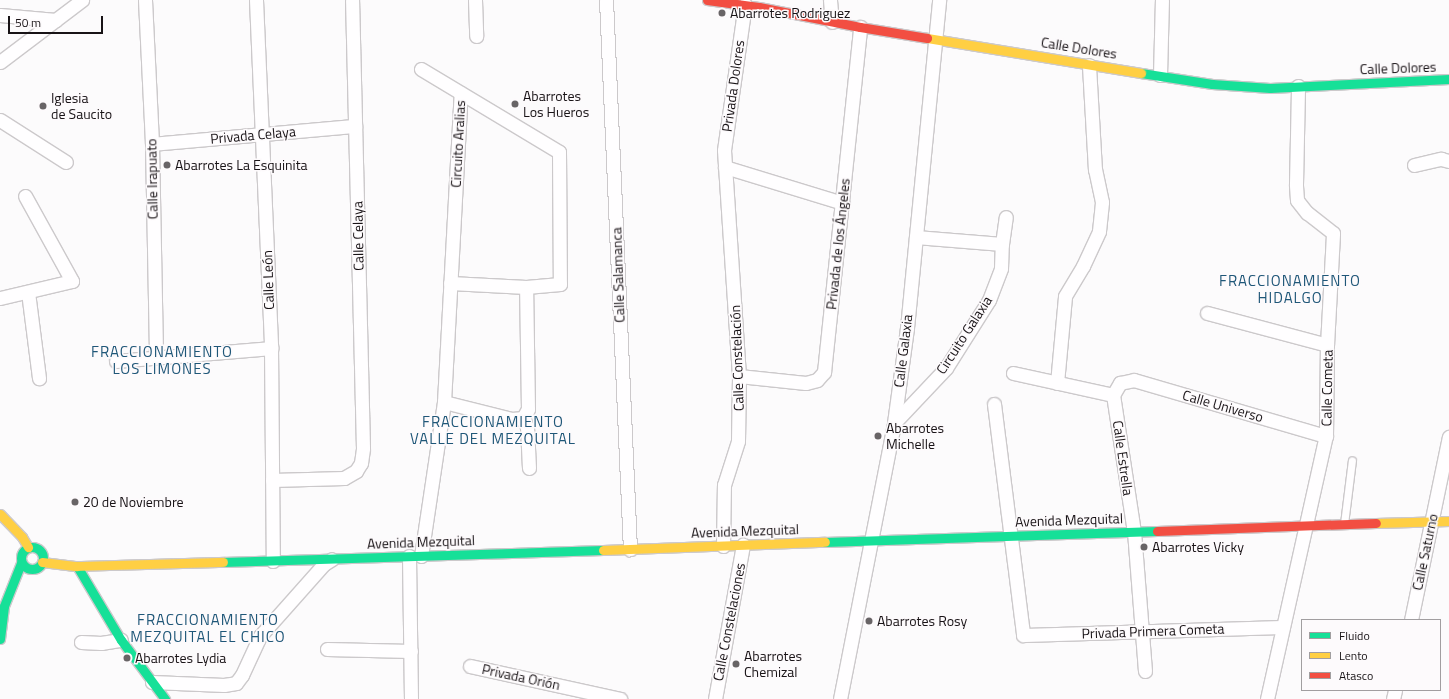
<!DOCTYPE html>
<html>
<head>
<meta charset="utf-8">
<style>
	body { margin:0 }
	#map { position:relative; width:1449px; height:699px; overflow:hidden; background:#fcfbfc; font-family:"Titillium Web",sans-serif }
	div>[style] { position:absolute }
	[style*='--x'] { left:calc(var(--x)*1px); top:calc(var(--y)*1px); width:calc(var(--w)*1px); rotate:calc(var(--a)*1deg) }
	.roads { filter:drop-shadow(1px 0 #ccc9cb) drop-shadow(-1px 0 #ccc9cb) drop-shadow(0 1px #ccc9cb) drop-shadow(0 -1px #ccc9cb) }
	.lane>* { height:7px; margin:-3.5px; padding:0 3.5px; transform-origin:3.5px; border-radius:3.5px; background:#fffeff }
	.street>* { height:13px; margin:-6.5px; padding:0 6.5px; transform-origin:6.5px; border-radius:6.5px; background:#fffeff }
	.fast>* { height:9px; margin:-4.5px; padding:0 4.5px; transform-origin:4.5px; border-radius:4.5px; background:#16e098 }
	.fast>.ring { margin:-4.5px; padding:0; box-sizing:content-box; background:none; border:9px solid #16e098; border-radius:50% }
	.slow>* { height:9px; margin:-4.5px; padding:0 4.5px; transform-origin:4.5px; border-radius:4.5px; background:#ffcf43 }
	.jam>* { height:9px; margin:-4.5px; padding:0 4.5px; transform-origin:4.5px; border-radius:4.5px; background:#f24e42 }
	.dots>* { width:11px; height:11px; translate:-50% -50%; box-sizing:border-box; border:2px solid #fdfafc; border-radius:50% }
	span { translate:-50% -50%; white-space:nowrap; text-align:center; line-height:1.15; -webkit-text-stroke:3px #fdfafc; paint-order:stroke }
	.poi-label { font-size:14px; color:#181316 }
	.left { translate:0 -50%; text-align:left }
	.street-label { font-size:14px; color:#181316 }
	.neighbourhood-label { font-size:15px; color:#1f5778; letter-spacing:1px }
	.legend { position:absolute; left:1301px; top:619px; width:140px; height:72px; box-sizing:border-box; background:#fdfafc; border:1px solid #a19ea0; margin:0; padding:5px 7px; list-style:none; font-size:12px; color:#181316 }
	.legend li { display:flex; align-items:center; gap:8px; height:20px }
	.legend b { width:20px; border:1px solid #a19ea0 }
	.scale { position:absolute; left:8px; top:16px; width:95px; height:18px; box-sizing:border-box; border:2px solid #181316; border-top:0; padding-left:5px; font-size:12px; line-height:14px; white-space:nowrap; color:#181316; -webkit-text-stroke:3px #fdfafc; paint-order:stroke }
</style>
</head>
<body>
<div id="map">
	<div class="roads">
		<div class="lane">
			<i style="--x:1344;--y:524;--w:64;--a:-82.9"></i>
		</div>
		<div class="street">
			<i style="--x:145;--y:0;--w:144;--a:87.2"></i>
			<i style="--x:152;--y:144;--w:213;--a:88.9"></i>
			<i style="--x:256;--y:0;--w:348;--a:87.5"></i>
			<i style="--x:271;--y:348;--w:213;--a:89.5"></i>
			<i style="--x:475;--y:0;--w:36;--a:88"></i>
			<i style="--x:606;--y:0;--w:550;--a:87.5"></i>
			<i style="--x:830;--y:0;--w:22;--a:85"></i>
			<i style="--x:0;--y:15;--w:56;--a:5.1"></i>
			<i style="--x:0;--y:62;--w:103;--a:-37.1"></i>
			<i style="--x:421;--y:69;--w:161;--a:31"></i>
			<i style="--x:559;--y:152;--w:132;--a:89.6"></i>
			<i style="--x:560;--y:284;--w:34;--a:175"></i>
			<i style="--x:526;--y:287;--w:76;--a:-177"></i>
			<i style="--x:1160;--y:75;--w:75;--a:-88.5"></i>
			<i style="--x:0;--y:120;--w:78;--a:32.5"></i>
			<i style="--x:152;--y:144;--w:204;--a:-5.1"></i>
			<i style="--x:1414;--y:165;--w:28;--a:-13"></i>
			<i style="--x:1441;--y:159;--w:8;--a:14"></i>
			<i style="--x:725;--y:167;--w:123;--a:17"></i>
			<i style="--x:916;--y:237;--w:86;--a:4.7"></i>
			<i style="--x:28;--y:292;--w:87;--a:82.7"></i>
			<i style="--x:0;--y:298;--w:74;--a:-13.3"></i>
			<i style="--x:72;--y:281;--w:97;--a:-118.9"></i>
			<i style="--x:1207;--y:313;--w:124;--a:14.9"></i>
			<i style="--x:116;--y:361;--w:156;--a:-4.8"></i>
			<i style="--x:1013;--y:373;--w:102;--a:12.4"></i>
			<i style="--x:739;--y:376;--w:67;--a:6"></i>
			<i style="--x:806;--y:383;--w:11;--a:-15"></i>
			<i style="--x:817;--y:380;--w:11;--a:-49"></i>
			<i style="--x:824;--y:372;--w:347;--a:-84"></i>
			<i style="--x:1057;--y:383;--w:87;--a:-84.7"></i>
			<i style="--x:1065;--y:296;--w:35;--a:-59"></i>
			<i style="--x:1083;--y:266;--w:38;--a:-65"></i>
			<i style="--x:1099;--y:231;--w:29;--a:-84"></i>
			<i style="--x:1102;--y:202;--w:33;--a:-102"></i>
			<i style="--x:1095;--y:170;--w:105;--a:-93.3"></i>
			<i style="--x:444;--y:402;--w:70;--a:14"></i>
			<i style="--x:512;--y:419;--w:11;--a:-5"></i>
			<i style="--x:994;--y:404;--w:233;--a:82.8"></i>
			<i style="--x:1023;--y:635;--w:260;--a:-1.8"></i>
			<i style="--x:523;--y:418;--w:10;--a:-61"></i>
			<i style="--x:528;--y:409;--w:122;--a:-90.9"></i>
			<i style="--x:523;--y:418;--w:10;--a:66"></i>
			<i style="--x:527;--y:427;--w:41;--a:87.2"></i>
			<i style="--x:894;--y:423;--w:76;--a:-46.6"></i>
			<i style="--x:946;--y:368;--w:80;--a:-57.7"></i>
			<i style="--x:989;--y:300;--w:34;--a:-69"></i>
			<i style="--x:1001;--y:268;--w:24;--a:-88"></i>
			<i style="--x:1002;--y:244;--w:27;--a:-82"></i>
			<i style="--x:272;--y:480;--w:72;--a:-1.6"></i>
			<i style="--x:344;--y:478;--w:14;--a:-30"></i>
			<i style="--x:356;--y:471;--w:9;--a:-58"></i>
			<i style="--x:361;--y:463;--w:15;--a:-82"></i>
			<i style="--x:363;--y:448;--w:448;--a:-91.4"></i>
			<i style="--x:723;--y:546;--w:61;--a:-89.1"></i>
			<i style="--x:724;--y:485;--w:46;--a:-72.3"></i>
			<i style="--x:738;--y:441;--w:65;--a:-89.1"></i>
			<i style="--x:739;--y:376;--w:226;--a:-93.8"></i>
			<i style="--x:724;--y:150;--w:147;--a:-81.8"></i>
			<i style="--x:409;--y:556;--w:143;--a:89.2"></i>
			<i style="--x:421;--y:556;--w:156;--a:-81.5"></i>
			<i style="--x:444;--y:402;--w:309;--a:-86.9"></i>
			<i style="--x:1411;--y:620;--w:187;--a:-78.3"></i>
			<i style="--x:81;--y:642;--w:20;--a:3"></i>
			<i style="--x:101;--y:643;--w:20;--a:-9"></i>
			<i style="--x:327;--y:649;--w:84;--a:1.4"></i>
			<i style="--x:470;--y:666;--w:154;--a:12.4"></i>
			<i style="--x:1145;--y:671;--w:139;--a:-94.5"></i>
			<i style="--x:1134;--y:532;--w:139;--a:-98.7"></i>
			<i style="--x:1113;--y:395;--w:14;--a:-60"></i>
			<i style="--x:1120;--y:383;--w:14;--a:-12"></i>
			<i style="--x:1134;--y:380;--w:200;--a:16.3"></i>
			<i style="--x:152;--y:682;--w:72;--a:2.4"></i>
			<i style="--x:224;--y:685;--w:12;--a:-9"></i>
			<i style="--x:236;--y:683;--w:10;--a:-53"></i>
			<i style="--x:242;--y:675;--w:43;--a:-65.2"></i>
			<i style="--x:260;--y:636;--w:96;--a:-48.4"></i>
			<i style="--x:324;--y:564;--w:9;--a:-32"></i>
			<i style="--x:715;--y:699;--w:157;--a:-79.7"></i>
			<i style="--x:840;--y:699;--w:281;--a:-78.9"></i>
			<i style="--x:894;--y:423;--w:96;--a:-82.2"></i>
			<i style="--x:907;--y:328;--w:330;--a:-84.4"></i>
			<i style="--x:1267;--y:699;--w:270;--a:-77.4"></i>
			<i style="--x:1326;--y:436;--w:91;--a:-89.4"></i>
			<i style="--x:1327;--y:345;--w:112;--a:-86.9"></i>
			<i style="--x:1333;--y:233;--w:33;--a:-142"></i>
			<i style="--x:1307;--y:213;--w:16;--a:-128"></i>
			<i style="--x:1297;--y:200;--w:16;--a:-94"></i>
			<i style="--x:1296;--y:184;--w:98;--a:-88.8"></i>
			<i style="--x:1393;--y:699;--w:9;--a:-77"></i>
		</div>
		<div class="fast">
			<i style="--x:1141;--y:73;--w:72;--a:8.8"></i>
			<i style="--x:1212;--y:84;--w:58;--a:3.9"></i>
			<i style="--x:1270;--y:88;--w:179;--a:-2.9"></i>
			<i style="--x:825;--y:542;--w:332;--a:-1.9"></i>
			<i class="ring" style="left:21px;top:547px;width:13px;height:13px"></i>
			<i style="--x:223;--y:562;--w:380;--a:-1.8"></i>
			<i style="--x:77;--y:566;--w:86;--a:59.3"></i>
			<i style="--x:121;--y:640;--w:74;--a:53.3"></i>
			<i style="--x:0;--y:639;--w:33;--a:-83"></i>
			<i style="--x:4;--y:606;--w:46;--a:-68.4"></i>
		</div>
		<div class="slow">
			<i style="--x:927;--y:38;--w:217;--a:9.3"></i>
			<i style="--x:0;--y:514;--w:32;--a:46"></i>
			<i style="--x:22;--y:537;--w:12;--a:59"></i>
			<i style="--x:1376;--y:523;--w:73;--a:-1.6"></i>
			<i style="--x:603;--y:550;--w:222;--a:-2.1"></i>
			<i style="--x:42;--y:562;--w:35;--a:7"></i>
			<i style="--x:77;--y:566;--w:146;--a:-1.6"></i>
		</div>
		<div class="jam">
			<i style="--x:707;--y:0;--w:52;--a:7.7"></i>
			<i style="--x:759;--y:7;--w:103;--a:11.2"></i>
			<i style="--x:860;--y:27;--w:68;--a:9.3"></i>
			<i style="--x:1157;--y:531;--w:219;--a:-2.1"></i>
		</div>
	</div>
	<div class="dots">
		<i style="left:722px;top:13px;background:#686466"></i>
		<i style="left:515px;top:104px;background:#686466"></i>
		<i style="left:43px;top:106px;background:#686466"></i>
		<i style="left:167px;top:165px;background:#686466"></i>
		<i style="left:878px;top:436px;background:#686466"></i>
		<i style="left:75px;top:502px;background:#686466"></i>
		<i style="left:1144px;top:547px;background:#686466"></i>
		<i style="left:869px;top:621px;background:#686466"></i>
		<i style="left:127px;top:658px;background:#686466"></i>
		<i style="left:736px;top:664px;background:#686466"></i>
	</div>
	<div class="poi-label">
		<span class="left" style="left:730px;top:13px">Abarrotes Rodriguez</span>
		<span class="left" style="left:523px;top:104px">Abarrotes<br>Los Hueros</span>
		<span class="left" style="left:51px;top:106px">Iglesia<br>de Saucito</span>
		<span class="left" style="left:175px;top:165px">Abarrotes La Esquinita</span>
		<span class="left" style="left:886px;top:436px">Abarrotes<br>Michelle</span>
		<span class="left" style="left:83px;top:502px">20 de Noviembre</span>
		<span class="left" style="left:1152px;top:547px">Abarrotes Vicky</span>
		<span class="left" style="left:877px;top:621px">Abarrotes Rosy</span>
		<span class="left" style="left:744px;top:664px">Abarrotes<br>Chemizal</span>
		<span class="left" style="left:135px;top:658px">Abarrotes Lydia</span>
	</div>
	<div class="street-label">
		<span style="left:1079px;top:48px;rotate:9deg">Calle Dolores</span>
		<span style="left:1398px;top:68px;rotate:-2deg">Calle Dolores</span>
		<span style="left:733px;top:86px;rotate:-82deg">Privada Dolores</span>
		<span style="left:253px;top:135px;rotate:-5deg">Privada Celaya</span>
		<span style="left:458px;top:144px;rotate:-87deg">Circuito Aralias</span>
		<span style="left:152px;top:179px;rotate:-91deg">Calle Irapuato</span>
		<span style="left:358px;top:236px;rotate:-91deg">Calle Celaya</span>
		<span style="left:838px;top:244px;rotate:-84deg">Privada de los Ángeles</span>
		<span style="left:618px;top:275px;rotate:-92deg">Calle Salamanca</span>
		<span style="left:268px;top:280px;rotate:-92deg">Calle León</span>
		<span style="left:964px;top:335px;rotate:-57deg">Circuito Galaxia</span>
		<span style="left:903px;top:351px;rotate:-83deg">Calle Galaxia</span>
		<span style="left:737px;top:358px;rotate:-92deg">Calle Constelación</span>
		<span style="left:1327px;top:388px;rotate:-89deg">Calle Cometa</span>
		<span style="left:1223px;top:406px;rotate:16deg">Calle Universo</span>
		<span style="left:1123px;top:458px;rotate:82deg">Calle Estrella</span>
		<span style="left:1069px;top:520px;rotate:-2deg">Avenida Mezquital</span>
		<span style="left:745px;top:531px;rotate:-2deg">Avenida Mezquital</span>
		<span style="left:421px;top:542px;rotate:-2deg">Avenida Mezquital</span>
		<span style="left:1425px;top:552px;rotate:-78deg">Calle Saturno</span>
		<span style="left:729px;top:622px;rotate:-79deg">Calle Constelaciones</span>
		<span style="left:1153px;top:631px;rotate:-2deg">Privada Primera Cometa</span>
		<span style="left:521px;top:677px;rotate:12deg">Privada Orión</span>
	</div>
	<div class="neighbourhood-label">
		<span style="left:1290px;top:289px">FRACCIONAMIENTO<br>HIDALGO</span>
		<span style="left:162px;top:360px">FRACCIONAMIENTO<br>LOS LIMONES</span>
		<span style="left:493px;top:430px">FRACCIONAMIENTO<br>VALLE DEL MEZQUITAL</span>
		<span style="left:208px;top:628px">FRACCIONAMIENTO<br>MEZQUITAL EL CHICO</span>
	</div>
	<ul class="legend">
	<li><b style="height:5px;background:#16e098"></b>Fluido</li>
	<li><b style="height:5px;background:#ffcf43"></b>Lento</li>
	<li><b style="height:5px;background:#f24e42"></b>Atasco</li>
	</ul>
	<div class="scale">50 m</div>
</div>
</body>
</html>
